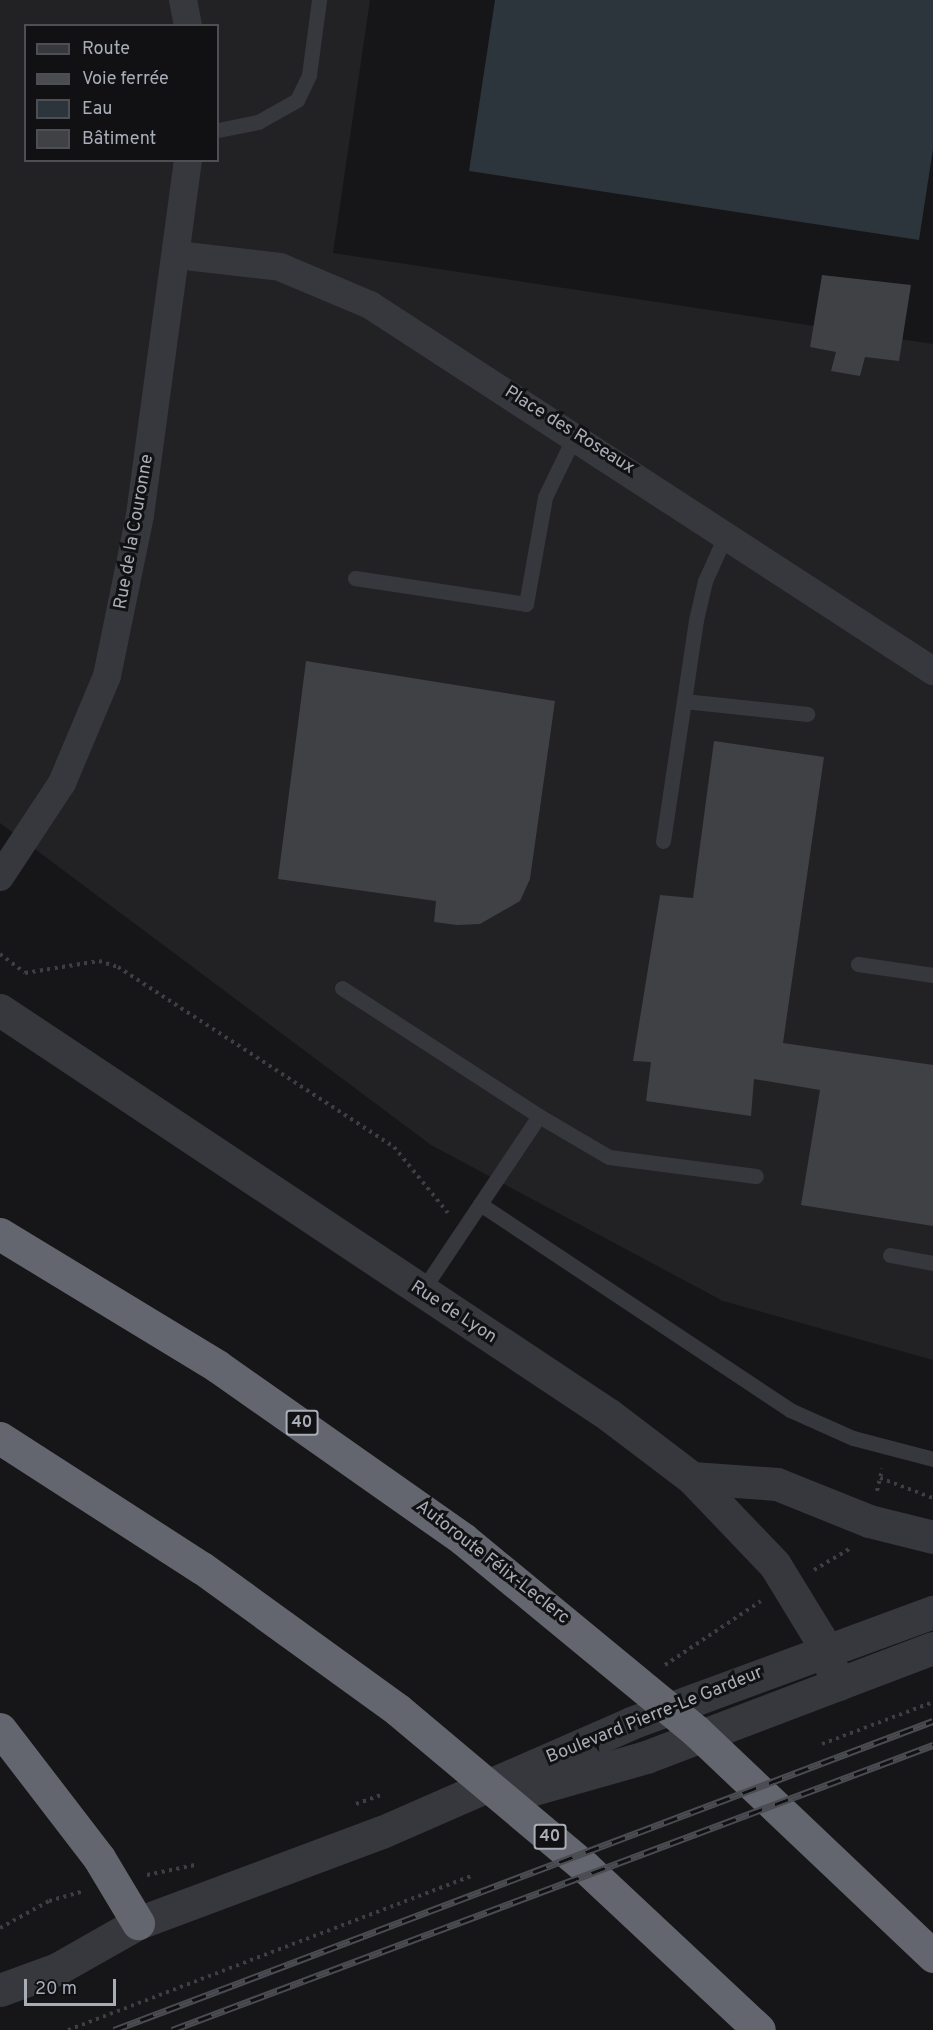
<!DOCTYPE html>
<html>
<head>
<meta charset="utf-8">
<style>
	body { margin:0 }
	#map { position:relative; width:933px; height:2030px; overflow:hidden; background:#161618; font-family:Overpass,sans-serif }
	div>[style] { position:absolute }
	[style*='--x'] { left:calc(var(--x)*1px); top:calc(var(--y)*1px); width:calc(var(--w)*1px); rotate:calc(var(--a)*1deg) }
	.built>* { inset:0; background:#222225 }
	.water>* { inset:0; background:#2c353c }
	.building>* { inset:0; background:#404145 }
	.path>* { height:4px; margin-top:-2px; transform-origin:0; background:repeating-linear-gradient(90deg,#3d3f44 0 3px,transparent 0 7.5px) }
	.service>* { height:15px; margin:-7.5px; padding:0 7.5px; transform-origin:7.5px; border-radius:7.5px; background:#37383d }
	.minor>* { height:28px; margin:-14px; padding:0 14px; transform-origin:14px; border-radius:14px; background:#37383d }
	.tertiary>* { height:33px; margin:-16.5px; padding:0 16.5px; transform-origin:16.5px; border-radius:16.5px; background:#37383d }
	.motorway>* { height:33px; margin:-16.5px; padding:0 16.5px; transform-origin:16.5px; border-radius:16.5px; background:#63666e }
	.rail>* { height:7px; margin-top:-3.5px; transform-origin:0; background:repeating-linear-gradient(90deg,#111113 0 14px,#4a4c52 0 28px); box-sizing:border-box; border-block:2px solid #4a4c52 }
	span { translate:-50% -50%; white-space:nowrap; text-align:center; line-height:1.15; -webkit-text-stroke:6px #111113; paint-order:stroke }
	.shield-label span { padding:2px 4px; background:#111113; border:2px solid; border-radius:4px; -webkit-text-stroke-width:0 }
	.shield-label { font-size:16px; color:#a8adb8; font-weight:700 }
	.street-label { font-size:18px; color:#a8adb8 }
	.legend { position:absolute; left:24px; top:24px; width:195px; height:138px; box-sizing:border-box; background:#111113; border:2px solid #4d4f55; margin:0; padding:8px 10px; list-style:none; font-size:18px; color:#a8adb8 }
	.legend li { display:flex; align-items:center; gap:12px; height:30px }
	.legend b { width:30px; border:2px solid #4d4f55 }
	.scale { position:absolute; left:24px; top:1979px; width:92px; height:27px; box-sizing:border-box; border:3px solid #a8adb8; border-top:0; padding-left:8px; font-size:18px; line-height:21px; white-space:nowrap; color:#a8adb8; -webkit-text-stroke:4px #111113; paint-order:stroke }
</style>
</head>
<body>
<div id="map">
	<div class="built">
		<i style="clip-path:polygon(evenodd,0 0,370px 0,333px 253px,933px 344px,933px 1360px,723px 1301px,431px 1145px,0 823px,0 0,26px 26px,218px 26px,218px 160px,26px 160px,26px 26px)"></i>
	</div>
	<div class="water">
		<i style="clip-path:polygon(495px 0,933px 0,933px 149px,919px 240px,469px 171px)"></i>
	</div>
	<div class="building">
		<i style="clip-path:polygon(822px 275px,911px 285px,899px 361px,865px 357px,860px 376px,831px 371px,836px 352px,810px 347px)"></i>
		<i style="clip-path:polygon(306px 661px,555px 701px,530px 879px,520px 901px,480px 924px,457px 925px,434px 922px,436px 901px,278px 879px)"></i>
		<i style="clip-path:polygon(714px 741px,824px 757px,783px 1043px,933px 1065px,933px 1226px,801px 1205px,820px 1090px,754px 1079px,751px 1116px,646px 1101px,651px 1062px,633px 1061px,660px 895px,693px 898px)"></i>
	</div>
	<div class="path">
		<i style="--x:0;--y:954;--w:31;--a:37"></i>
		<i style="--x:25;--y:973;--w:75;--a:-9.2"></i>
		<i style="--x:99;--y:961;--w:20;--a:18"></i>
		<i style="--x:118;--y:967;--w:330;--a:33.1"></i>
		<i style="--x:394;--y:1147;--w:85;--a:50.7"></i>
		<i style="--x:880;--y:1478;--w:57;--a:20.7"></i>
		<i style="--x:877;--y:1491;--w:23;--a:-77"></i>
		<i style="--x:814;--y:1570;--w:43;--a:-30.7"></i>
		<i style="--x:665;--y:1665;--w:115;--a:-33.7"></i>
		<i style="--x:822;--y:1744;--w:119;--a:-20.7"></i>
		<i style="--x:356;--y:1804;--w:29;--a:-20"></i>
		<i style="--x:147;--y:1875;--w:49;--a:-11.8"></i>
		<i style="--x:0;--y:1928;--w:56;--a:-28.9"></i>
		<i style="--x:49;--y:1901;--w:36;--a:-16"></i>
		<i style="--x:68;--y:2030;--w:432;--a:-20.9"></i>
	</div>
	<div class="service">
		<i style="--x:218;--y:130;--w:41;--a:-11.3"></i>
		<i style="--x:258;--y:122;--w:45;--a:-29.4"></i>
		<i style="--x:297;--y:100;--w:28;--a:-64"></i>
		<i style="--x:309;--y:75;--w:76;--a:-82.4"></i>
		<i style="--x:355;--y:578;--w:173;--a:8.6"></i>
		<i style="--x:526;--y:604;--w:109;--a:-79.9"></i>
		<i style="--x:545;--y:497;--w:69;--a:-64.2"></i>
		<i style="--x:684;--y:701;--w:124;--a:6"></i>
		<i style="--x:663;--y:841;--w:223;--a:-81.5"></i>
		<i style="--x:696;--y:620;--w:40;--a:-77"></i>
		<i style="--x:705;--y:581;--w:51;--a:-65.9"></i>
		<i style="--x:858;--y:964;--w:76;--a:8.3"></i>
		<i style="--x:342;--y:988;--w:235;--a:33"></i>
		<i style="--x:539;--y:1116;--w:212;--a:123.8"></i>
		<i style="--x:539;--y:1116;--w:81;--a:30.4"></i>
		<i style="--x:609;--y:1157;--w:148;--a:7.4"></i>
		<i style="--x:480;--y:1204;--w:372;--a:33.6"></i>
		<i style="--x:790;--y:1410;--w:69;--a:24"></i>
		<i style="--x:853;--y:1438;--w:83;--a:14.7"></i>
		<i style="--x:890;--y:1255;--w:44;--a:10.5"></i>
	</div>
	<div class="minor">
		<i style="--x:183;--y:0;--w:26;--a:79"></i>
		<i style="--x:177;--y:255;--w:104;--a:6.6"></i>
		<i style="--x:280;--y:267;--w:98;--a:22.9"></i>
		<i style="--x:370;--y:305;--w:672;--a:33.03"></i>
		<i style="--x:0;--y:877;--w:113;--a:-56.6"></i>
		<i style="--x:62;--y:783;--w:116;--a:-67.2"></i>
		<i style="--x:107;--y:676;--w:164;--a:-78.4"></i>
		<i style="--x:140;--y:515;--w:358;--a:-82.3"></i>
	</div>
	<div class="tertiary">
		<i style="--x:0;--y:1010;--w:731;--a:33.62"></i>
		<i style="--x:609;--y:1415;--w:104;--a:37.2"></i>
		<i style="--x:692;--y:1478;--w:120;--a:46.3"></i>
		<i style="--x:775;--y:1565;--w:84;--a:58.6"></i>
		<i style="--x:819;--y:1637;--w:51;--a:68"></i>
		<i style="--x:692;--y:1478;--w:85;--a:4"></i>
		<i style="--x:777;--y:1484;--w:99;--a:21.9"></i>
		<i style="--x:869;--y:1521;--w:66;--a:14"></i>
		<i style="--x:505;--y:1797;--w:147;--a:-15.8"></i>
		<i style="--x:646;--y:1757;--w:307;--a:-20.8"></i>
		<i style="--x:0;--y:1990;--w:61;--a:-20.2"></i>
		<i style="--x:57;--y:1969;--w:93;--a:-29.6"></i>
		<i style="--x:138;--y:1923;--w:260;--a:-20.5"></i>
		<i style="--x:382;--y:1832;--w:272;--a:-23.6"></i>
		<i style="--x:631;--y:1723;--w:322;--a:-20.2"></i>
	</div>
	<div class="motorway">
		<i style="--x:0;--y:1234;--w:254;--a:31.3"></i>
		<i style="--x:217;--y:1366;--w:301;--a:35.1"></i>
		<i style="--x:463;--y:1539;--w:302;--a:39.5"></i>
		<i style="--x:696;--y:1731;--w:327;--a:43.5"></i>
		<i style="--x:0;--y:1438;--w:240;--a:32.8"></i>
		<i style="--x:202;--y:1568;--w:242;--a:35.9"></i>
		<i style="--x:398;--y:1710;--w:244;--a:40"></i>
		<i style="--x:585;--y:1867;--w:238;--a:43.1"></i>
		<i style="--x:0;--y:1729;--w:163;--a:52.5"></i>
		<i style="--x:99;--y:1858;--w:76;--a:59"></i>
	</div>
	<div class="rail">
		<i style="--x:114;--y:2030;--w:875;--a:-20.67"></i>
		<i style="--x:172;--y:2030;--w:813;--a:-20.53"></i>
	</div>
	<div class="shield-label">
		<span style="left:302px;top:1423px">40</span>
		<span style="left:550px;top:1837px">40</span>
	</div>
	<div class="street-label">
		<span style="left:569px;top:431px;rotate:32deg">Place des Roseaux</span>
		<span style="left:135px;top:532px;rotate:-80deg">Rue de la Couronne</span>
		<span style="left:453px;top:1313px;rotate:33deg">Rue de Lyon</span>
		<span style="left:492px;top:1563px;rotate:38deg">Autoroute Félix-Leclerc</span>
		<span style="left:655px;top:1716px;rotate:-22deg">Boulevard Pierre-Le Gardeur</span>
	</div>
	<ul class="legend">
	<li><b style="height:8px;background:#37383d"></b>Route</li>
	<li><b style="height:8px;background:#4a4c52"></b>Voie ferrée</li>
	<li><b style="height:16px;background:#2c353c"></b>Eau</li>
	<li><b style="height:16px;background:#404145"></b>Bâtiment</li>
	</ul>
	<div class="scale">20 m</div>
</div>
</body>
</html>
